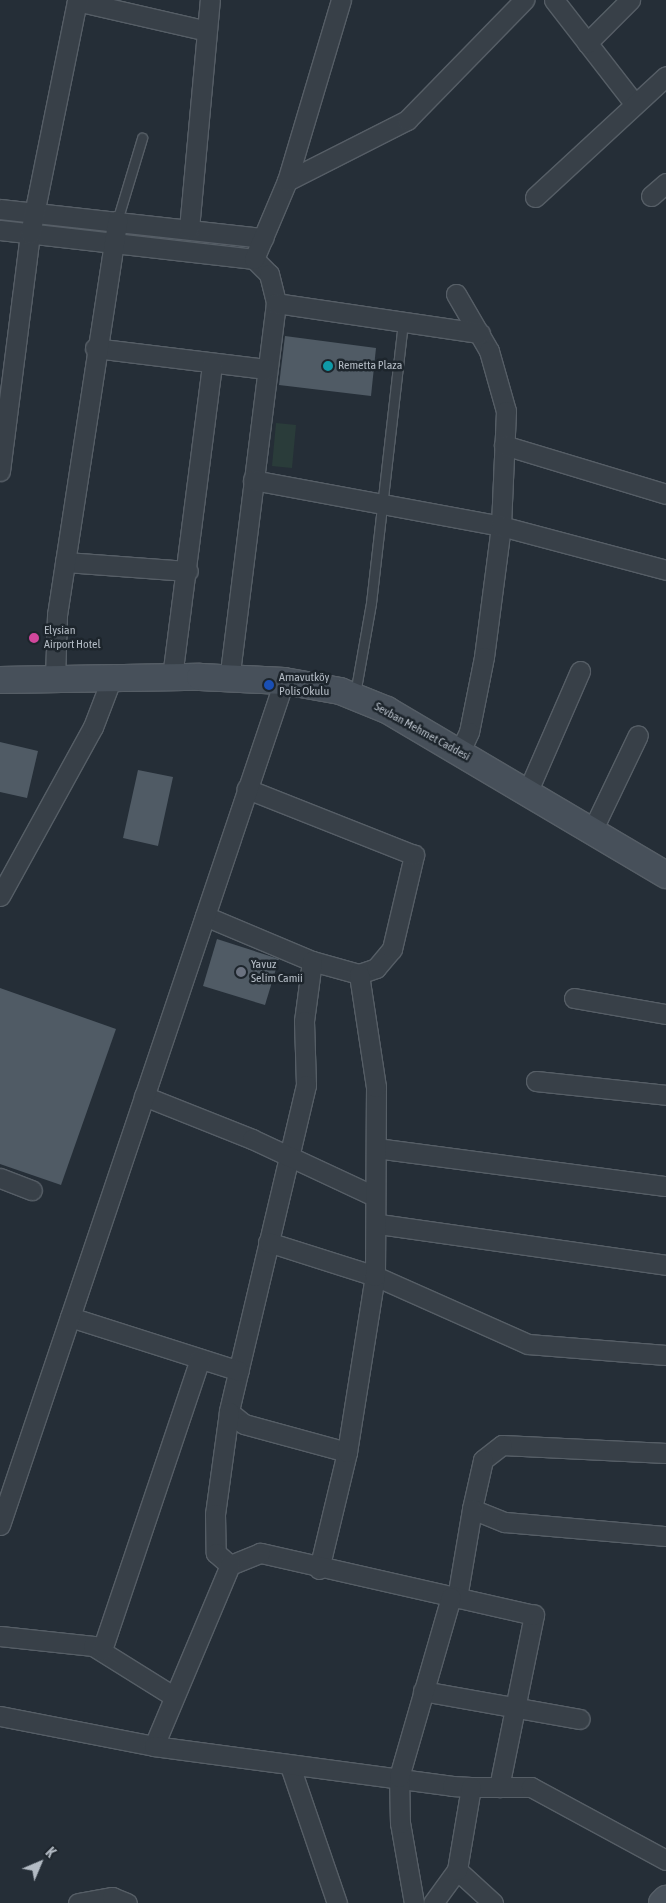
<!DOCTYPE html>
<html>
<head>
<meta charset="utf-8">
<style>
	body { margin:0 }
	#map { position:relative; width:666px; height:1903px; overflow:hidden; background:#252e37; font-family:"Asap Condensed",sans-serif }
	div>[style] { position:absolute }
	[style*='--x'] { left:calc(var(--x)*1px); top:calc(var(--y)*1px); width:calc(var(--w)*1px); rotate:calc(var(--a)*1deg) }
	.green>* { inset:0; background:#2a3c3a }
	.building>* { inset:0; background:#505b65 }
	.roads { filter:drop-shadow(1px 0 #565e66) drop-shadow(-1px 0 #565e66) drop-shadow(0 1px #565e66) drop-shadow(0 -1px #565e66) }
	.lane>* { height:9px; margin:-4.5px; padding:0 4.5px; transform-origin:4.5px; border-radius:4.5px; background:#384048 }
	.street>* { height:19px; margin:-9.5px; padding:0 9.5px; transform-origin:9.5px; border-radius:9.5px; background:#384048 }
	.secondary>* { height:26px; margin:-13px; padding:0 13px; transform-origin:13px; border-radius:13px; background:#47505a }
	.dots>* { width:14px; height:14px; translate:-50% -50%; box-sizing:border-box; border:2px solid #1d252c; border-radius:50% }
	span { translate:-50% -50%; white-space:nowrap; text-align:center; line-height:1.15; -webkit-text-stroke:5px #1d252c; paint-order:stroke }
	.poi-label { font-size:12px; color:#b3bbc4 }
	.left { translate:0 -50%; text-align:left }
	.street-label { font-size:12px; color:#b3bbc4 }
	.north { position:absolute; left:15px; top:1838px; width:50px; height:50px; -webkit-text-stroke:4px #1d252c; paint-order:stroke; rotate:45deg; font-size:14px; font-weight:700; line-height:20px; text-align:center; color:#b3bbc4 }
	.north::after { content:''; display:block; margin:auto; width:18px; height:22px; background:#b3bbc4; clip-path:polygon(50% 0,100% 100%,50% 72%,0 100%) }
</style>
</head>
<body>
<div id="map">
	<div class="green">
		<i style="clip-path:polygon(276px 423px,296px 425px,292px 468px,272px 466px)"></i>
	</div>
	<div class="building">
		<i style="clip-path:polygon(285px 336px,376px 348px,371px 396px,279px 385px)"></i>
		<i style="clip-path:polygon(0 742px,38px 751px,27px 798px,0 792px)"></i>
		<i style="clip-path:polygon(138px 770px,173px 777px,158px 846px,123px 838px)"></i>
		<i style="clip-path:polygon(217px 939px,279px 959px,265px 1005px,203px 986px)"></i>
		<i style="clip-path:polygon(0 988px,116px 1029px,61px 1185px,0 1164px)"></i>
	</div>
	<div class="roads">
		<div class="lane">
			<i style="--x:117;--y:221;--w:87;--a:-73.2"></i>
			<i style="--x:355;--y:694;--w:92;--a:-80"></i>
			<i style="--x:371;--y:603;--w:282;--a:-83.5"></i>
		</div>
		<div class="street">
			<i style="--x:554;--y:0;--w:129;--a:52.2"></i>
			<i style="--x:77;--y:1;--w:130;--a:12.9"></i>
			<i style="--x:587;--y:43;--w:61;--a:-45"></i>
			<i style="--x:287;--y:181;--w:135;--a:-26.9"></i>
			<i style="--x:407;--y:120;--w:168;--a:-45.7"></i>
			<i style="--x:651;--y:196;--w:20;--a:-41"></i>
			<i style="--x:535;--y:197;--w:178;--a:-42.7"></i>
			<i style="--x:0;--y:209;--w:265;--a:6.3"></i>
			<i style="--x:189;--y:229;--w:230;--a:-84.8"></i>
			<i style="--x:0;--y:230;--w:256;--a:6.5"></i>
			<i style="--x:254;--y:259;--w:21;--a:45"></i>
			<i style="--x:269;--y:274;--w:30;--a:76"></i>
			<i style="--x:276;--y:303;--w:380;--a:97.1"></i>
			<i style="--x:254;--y:259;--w:85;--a:-67.1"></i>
			<i style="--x:287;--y:181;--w:189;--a:-73.4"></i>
			<i style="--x:456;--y:294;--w:66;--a:59.9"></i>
			<i style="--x:489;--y:351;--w:62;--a:74.2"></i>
			<i style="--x:506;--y:411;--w:115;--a:92.5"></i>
			<i style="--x:501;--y:526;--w:132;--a:97.4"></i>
			<i style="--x:484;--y:657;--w:76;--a:101.3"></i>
			<i style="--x:469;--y:732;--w:23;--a:115"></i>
			<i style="--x:276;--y:303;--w:206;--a:8.4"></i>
			<i style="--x:95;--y:348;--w:173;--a:7"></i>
			<i style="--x:504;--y:445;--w:169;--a:16.8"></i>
			<i style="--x:0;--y:471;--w:239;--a:-82.8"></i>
			<i style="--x:30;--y:234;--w:239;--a:-78.6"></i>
			<i style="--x:253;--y:480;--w:252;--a:10.5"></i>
			<i style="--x:501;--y:526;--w:171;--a:14.9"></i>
			<i style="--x:65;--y:562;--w:123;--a:4.2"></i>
			<i style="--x:172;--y:677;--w:315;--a:-82.7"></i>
			<i style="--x:55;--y:679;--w:64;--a:-88.2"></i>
			<i style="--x:57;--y:615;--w:399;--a:-81.3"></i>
			<i style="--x:527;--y:793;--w:133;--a:-66.5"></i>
			<i style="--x:592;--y:831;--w:106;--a:-64.4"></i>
			<i style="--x:0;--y:896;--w:193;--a:-61.2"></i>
			<i style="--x:93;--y:727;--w:56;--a:-69"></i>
			<i style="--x:205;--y:916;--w:116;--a:22.8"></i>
			<i style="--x:312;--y:961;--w:49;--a:15.5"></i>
			<i style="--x:359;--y:974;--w:18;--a:-19"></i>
			<i style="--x:376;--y:968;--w:25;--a:-50"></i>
			<i style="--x:392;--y:949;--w:97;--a:-76.8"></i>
			<i style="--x:414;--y:855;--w:180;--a:-158.4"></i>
			<i style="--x:312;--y:961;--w:61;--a:97.6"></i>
			<i style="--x:304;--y:1021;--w:64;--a:88.2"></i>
			<i style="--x:306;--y:1085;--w:336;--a:103.3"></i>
			<i style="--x:229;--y:1412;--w:19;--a:39"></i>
			<i style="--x:244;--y:1424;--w:107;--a:15.2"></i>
			<i style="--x:574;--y:998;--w:93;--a:9.9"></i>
			<i style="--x:536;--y:1081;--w:131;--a:6.1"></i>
			<i style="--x:144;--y:1096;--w:116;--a:21.7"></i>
			<i style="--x:252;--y:1139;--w:135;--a:25"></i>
			<i style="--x:376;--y:1148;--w:292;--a:7.5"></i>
			<i style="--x:0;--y:1178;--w:34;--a:21"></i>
			<i style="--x:379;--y:1224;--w:290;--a:8.1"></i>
			<i style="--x:268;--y:1242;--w:112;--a:17.6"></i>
			<i style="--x:375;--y:1276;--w:167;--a:24"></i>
			<i style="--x:528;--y:1344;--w:138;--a:4.6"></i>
			<i style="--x:70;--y:1317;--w:177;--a:17.7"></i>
			<i style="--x:229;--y:1412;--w:103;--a:97.8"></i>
			<i style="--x:215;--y:1514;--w:39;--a:89"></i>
			<i style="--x:216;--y:1553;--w:18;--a:41"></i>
			<i style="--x:666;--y:1453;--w:164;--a:-177.2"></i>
			<i style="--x:502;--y:1445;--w:24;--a:142"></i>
			<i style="--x:483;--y:1460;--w:50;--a:102.7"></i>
			<i style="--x:472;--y:1509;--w:35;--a:22"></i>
			<i style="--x:505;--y:1522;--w:162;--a:5"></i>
			<i style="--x:0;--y:1525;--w:891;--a:-71.4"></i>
			<i style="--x:319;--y:1569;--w:120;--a:-76.5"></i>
			<i style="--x:347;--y:1452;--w:178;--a:-81"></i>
			<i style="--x:375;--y:1276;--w:189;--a:-89.7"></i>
			<i style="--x:376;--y:1087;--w:114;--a:-98.6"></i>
			<i style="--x:457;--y:1598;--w:90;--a:-80.4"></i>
			<i style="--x:0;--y:1636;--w:94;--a:6.1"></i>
			<i style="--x:93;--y:1646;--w:94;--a:32"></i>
			<i style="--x:102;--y:1650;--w:307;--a:-71.4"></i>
			<i style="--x:423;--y:1691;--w:159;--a:10.1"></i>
			<i style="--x:0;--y:1716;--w:157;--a:11"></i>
			<i style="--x:290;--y:1766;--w:145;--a:71.1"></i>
			<i style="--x:499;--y:1787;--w:176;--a:-78.5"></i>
			<i style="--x:534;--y:1615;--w:281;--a:-167.2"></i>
			<i style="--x:260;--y:1553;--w:32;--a:158"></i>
			<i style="--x:230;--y:1565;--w:196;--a:112.8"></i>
			<i style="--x:154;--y:1746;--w:301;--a:7.6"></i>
			<i style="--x:452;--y:1786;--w:19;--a:3"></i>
			<i style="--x:471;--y:1787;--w:60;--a:0"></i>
			<i style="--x:531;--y:1787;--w:153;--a:28.4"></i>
			<i style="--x:457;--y:1870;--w:49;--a:42.5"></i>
			<i style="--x:78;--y:1903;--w:35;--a:-10"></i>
			<i style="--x:112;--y:1897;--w:16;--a:22"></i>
			<i style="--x:414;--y:1903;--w:81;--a:-99.9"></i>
			<i style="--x:400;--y:1823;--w:46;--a:-91.2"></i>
			<i style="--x:399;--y:1777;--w:187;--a:-73.9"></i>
			<i style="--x:433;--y:1903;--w:41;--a:-54"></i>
			<i style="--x:457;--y:1870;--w:84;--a:-80.4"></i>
		</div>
		<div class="secondary">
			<i style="--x:0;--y:680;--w:200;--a:-0.9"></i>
			<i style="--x:200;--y:677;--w:84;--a:2.7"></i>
			<i style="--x:284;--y:681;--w:57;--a:10.1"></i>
			<i style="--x:340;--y:691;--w:51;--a:22"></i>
			<i style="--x:387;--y:710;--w:324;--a:30.6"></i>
			<i style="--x:662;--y:1903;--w:6;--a:-45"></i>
		</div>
	</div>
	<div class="dots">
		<i style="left:328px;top:366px;background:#0f9aa8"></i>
		<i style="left:34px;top:638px;background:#d1479c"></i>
		<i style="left:269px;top:685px;background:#1a4fb4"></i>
		<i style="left:241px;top:972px;background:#6b7280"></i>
	</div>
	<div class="poi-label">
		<span class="left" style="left:338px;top:366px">Remetta Plaza</span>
		<span class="left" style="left:44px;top:638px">Elysian<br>Airport Hotel</span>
		<span class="left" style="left:279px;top:685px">Arnavutköy<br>Polis Okulu</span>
		<span class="left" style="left:251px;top:972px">Yavuz<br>Selim Camii</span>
	</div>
	<div class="street-label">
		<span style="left:422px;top:732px;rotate:29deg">Sevban Mehmet Caddesi</span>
	</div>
	<div class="north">K</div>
</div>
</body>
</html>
